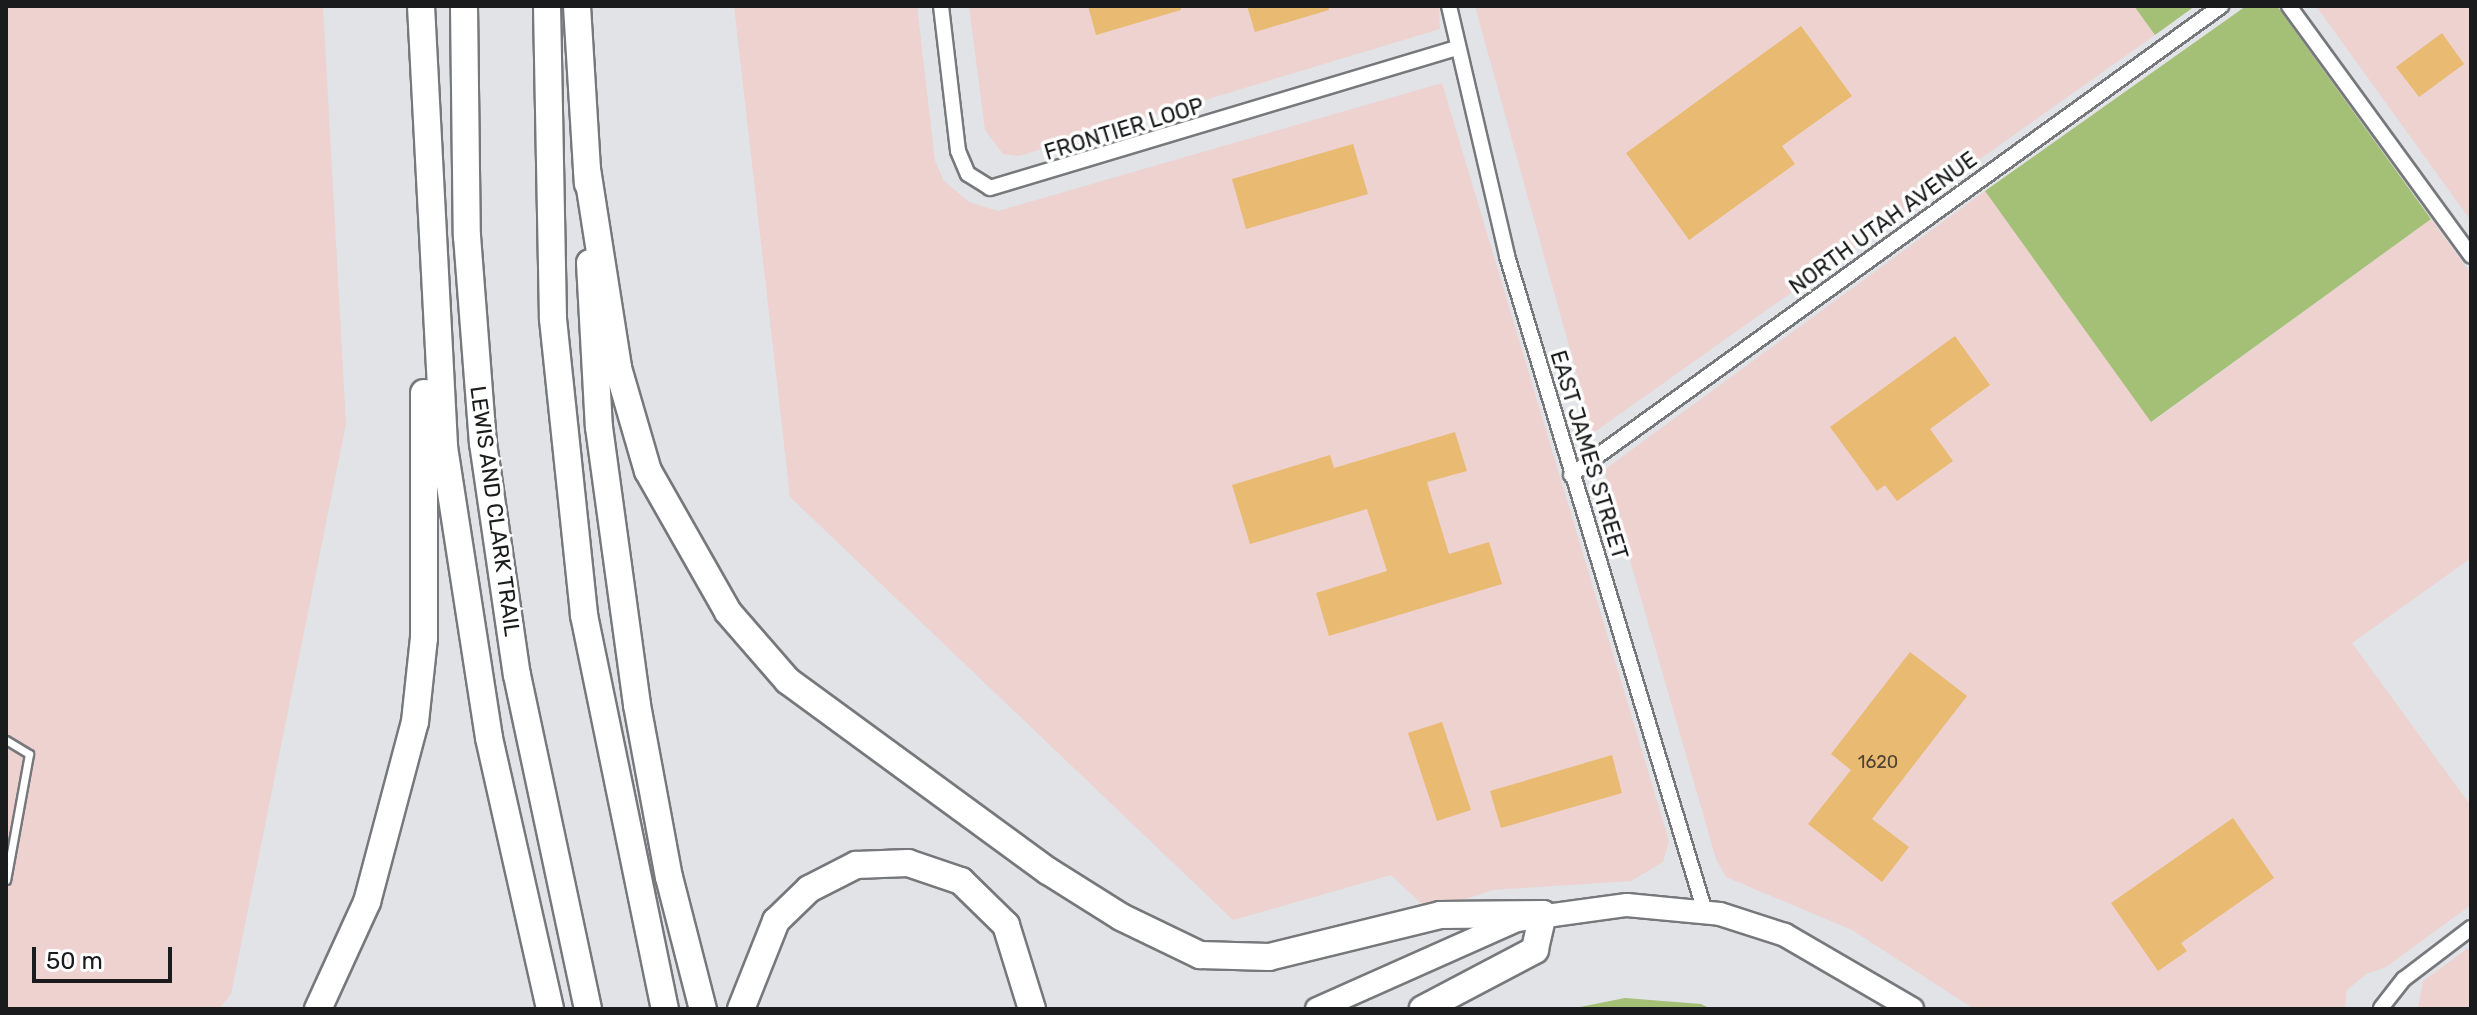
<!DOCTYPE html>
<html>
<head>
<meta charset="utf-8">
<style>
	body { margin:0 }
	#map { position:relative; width:2477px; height:1015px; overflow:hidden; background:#e1e3e7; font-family:Rubik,sans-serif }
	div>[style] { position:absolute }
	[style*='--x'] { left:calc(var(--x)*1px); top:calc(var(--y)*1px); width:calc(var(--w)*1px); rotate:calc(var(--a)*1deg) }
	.industrial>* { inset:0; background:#edd2d0 }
	.green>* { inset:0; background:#a4bf76 }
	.building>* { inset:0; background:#e9ba72 }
	.roads { filter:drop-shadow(2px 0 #77787c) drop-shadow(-2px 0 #77787c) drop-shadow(0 2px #77787c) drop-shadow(0 -2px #77787c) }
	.service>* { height:7px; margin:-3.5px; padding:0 3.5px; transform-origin:3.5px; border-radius:3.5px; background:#fff }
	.minor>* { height:14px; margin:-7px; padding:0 7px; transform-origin:7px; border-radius:7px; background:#fff }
	.primary>* { height:22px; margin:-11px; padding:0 11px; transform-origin:11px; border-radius:11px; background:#fff }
	.motorway>* { height:26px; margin:-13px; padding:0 13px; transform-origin:13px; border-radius:13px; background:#fff }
	span { translate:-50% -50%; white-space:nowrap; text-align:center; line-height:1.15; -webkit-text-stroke:7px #fff; paint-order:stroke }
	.number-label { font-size:18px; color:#4e4332 }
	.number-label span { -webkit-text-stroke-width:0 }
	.street-label { font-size:22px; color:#1a1b1c }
	.frame { position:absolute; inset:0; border:8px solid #1a1b1c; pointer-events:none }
	.scale { position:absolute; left:32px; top:947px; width:140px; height:36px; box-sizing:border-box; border:4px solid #1a1b1c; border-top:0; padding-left:10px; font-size:24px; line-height:28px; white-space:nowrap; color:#1a1b1c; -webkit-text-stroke:6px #fff; paint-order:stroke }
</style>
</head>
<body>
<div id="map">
	<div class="industrial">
		<i style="clip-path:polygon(6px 6px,323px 6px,346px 424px,231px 994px,219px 1009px,6px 1009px)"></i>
		<i style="clip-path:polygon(734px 6px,917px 6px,935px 161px,944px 181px,969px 202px,998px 211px,1442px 83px,1669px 841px,1663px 862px,1631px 881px,1493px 890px,1429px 911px,1391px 875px,1233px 920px,790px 497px)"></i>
		<i style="clip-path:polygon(969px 6px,1439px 6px,1440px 29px,1019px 156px,1003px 154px,985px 130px)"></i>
		<i style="clip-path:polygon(1475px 6px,2134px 6px,2155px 35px,1593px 433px)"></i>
		<i style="clip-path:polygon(2316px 6px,2471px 6px,2471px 221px)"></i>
		<i style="clip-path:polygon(1985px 191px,2152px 422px,2431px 219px,2471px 274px,2471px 558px,2352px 643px,2471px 806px,2471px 905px,2386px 967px,2366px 974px,2347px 990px,2345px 1009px,1974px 1009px,1852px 930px,1726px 877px,1716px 859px,1604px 470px)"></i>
		<i style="clip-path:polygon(2471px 946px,2471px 1009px,2418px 1009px,2423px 981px)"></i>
	</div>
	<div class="green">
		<i style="clip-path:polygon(2134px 6px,2195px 6px,2155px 35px)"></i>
		<i style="clip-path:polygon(2246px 6px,2277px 6px,2431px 219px,2151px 422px,1985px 191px)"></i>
		<i style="clip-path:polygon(1625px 998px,1701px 1004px,1711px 1009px,1570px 1009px)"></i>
	</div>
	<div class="building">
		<i style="clip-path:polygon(1088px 6px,1181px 6px,1181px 10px,1096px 35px)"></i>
		<i style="clip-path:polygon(1247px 6px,1328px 6px,1329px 10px,1255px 32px)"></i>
		<i style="clip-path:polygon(1801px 26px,1852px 96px,1782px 146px,1795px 164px,1689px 240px,1626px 153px)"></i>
		<i style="clip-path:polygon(2442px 33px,2464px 64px,2419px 97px,2396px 67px)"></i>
		<i style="clip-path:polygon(1353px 144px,1368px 194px,1246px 229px,1232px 179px)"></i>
		<i style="clip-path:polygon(1955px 336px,1990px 385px,1930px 429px,1953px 461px,1897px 501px,1885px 485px,1877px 491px,1830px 427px)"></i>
		<i style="clip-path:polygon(1455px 432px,1467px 471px,1427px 482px,1449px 554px,1489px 542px,1502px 584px,1329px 636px,1316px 593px,1387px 571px,1367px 509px,1250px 544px,1232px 485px,1330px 455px,1334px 468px)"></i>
		<i style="clip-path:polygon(1910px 652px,1967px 696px,1872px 819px,1909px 847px,1882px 882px,1808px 824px,1851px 770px,1831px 754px)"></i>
		<i style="clip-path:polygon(1442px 722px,1471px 810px,1437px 821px,1408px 733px)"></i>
		<i style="clip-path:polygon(1612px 755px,1622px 793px,1501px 828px,1490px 791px)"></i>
		<i style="clip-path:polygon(2233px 818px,2274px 878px,2181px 943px,2187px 951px,2158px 971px,2111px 903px)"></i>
	</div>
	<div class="roads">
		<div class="service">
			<i style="--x:6;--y:740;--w:27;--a:31"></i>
			<i style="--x:29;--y:754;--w:128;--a:100.3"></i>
		</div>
		<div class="minor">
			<i style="--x:941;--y:6;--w:146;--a:83.3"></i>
			<i style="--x:958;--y:151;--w:25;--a:67"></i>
			<i style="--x:968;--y:174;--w:26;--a:32"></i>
			<i style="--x:990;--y:188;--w:488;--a:-16.7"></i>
			<i style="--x:1449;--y:6;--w:257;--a:76.9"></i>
			<i style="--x:1507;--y:256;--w:685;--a:73.2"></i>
			<i style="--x:2289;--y:6;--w:309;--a:53.9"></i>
			<i style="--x:1571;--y:475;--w:802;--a:-35.81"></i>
			<i style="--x:2381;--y:1008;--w:37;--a:-52"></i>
			<i style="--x:2404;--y:979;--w:84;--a:-37.3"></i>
		</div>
		<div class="primary">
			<i style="--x:1317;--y:1009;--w:219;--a:-24"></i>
			<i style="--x:1517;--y:920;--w:111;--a:-7.8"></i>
			<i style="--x:1627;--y:905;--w:93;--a:5.5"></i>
			<i style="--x:1720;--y:914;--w:68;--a:17.9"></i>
			<i style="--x:1785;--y:935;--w:147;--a:30.2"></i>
		</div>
		<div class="motorway">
			<i style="--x:421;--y:6;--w:442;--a:87"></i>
			<i style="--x:444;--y:447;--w:294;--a:81.2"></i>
			<i style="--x:489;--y:738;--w:278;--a:77.3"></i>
			<i style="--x:464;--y:6;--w:230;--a:89.3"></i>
			<i style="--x:467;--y:236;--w:208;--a:85.6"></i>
			<i style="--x:483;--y:443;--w:234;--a:81.7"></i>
			<i style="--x:517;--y:675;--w:341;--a:78"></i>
			<i style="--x:547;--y:6;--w:313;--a:88.9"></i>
			<i style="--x:553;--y:319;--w:298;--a:84"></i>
			<i style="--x:584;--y:615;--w:402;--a:78.4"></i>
			<i style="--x:577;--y:6;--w:178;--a:86.5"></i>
			<i style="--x:587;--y:169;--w:201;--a:81.1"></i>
			<i style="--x:618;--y:368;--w:107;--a:73.8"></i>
			<i style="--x:648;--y:471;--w:162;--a:60.4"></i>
			<i style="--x:728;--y:612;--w:91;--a:49"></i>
			<i style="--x:788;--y:681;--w:322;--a:36.2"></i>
			<i style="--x:1048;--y:871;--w:86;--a:32.2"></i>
			<i style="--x:1121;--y:917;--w:88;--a:25.7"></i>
			<i style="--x:1200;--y:955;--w:69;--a:1.7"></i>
			<i style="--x:1269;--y:957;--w:176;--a:-13.8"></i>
			<i style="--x:1440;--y:915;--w:103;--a:-0.6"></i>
			<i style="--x:1543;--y:914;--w:37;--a:103"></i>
			<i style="--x:1535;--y:950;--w:127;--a:152.2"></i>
			<i style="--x:590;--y:263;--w:164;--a:86.9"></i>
			<i style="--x:599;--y:427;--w:281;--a:82.2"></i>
			<i style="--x:637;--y:705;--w:175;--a:79.5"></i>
			<i style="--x:669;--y:877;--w:136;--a:75.6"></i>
			<i style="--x:318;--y:1009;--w:118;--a:-65.4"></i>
			<i style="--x:367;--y:902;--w:186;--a:-75.1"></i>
			<i style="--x:415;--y:722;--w:84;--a:-83.9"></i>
			<i style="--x:424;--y:638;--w:245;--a:-90"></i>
			<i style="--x:741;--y:1009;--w:95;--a:-68.3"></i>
			<i style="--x:776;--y:921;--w:46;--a:-44.1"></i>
			<i style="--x:809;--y:889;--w:53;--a:-27.1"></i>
			<i style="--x:856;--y:865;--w:52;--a:-2.2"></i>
			<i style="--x:908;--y:863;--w:56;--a:18.8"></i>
			<i style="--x:961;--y:881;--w:63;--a:44.4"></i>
			<i style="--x:1006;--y:925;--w:88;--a:72.8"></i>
		</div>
	</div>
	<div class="number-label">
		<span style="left:1878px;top:762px">1620</span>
	</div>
	<div class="street-label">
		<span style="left:1124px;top:129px;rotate:-17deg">FRONTIER LOOP</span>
		<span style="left:1883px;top:223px;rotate:-36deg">NORTH UTAH AVENUE</span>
		<span style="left:1589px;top:455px;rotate:73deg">EAST JAMES STREET</span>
		<span style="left:495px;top:511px;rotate:82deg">LEWIS AND CLARK TRAIL</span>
	</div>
	<div class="frame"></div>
	<div class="scale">50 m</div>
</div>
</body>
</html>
